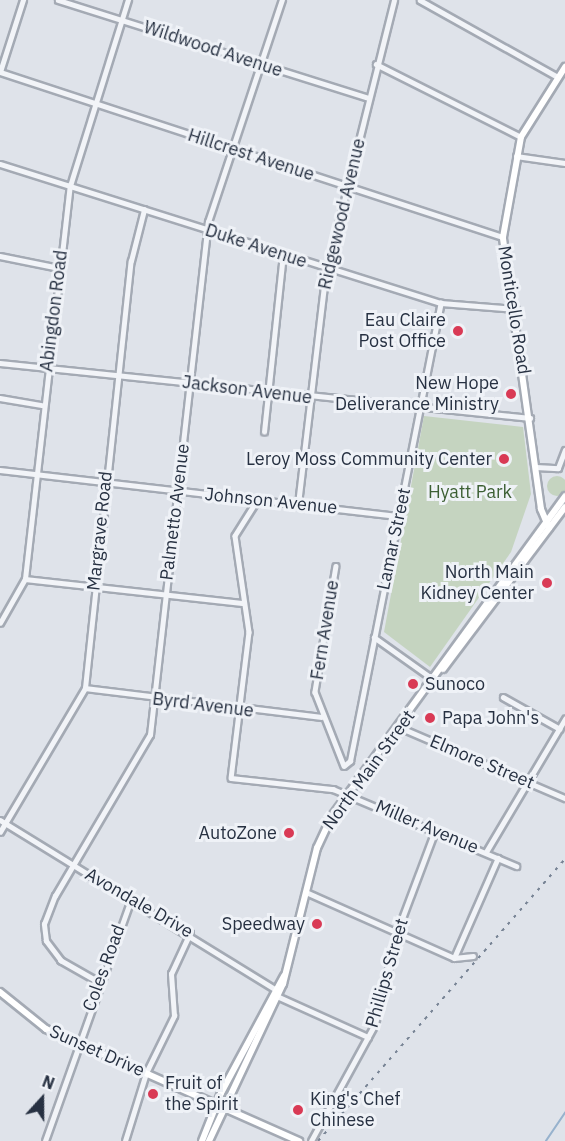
<!DOCTYPE html>
<html>
<head>
<meta charset="utf-8">
<style>
	body { margin:0 }
	#map { position:relative; width:565px; height:1141px; overflow:hidden; background:#dfe3ea; font-family:"IBM Plex Sans",sans-serif }
	div>[style] { position:absolute }
	[style*='--x'] { left:calc(var(--x)*1px); top:calc(var(--y)*1px); width:calc(var(--w)*1px); rotate:calc(var(--a)*1deg) }
	.green>* { inset:0; background:#c5d4c0 }
	.round { border-radius:50% }
	.stream>* { height:1.5px; margin:-0.75px; padding:0 0.75px; transform-origin:0.75px; border-radius:0.75px; background:#97b2cd }
	.roads { filter:drop-shadow(2px 0 #a4aab4) drop-shadow(-2px 0 #a4aab4) drop-shadow(0 2px #a4aab4) drop-shadow(0 -2px #a4aab4) }
	.minor>* { height:4.5px; margin:-2.25px; padding:0 2.25px; transform-origin:2.25px; border-radius:2.25px; background:#f2f4f8 }
	.major>* { height:6px; margin:-3px; padding:0 3px; transform-origin:3px; border-radius:3px; background:#fff }
	.rail>* { height:1.5px; margin-top:-0.75px; transform-origin:0; background:repeating-linear-gradient(90deg,#778394 0 3px,transparent 0 9px) }
	.dots>* { width:16px; height:16px; translate:-50% -50%; box-sizing:border-box; border:3px solid #eff2f7; border-radius:50% }
	span { translate:-50% -50%; white-space:nowrap; text-align:center; line-height:1.15; -webkit-text-stroke:6px #eff2f7; paint-order:stroke }
	.street-label { font-size:18px; color:#273142 }
	.poi-label { font-size:18px; color:#273142 }
	.right { translate:-100% -50%; text-align:right }
	.left { translate:0 -50%; text-align:left }
	.park-label { font-size:18px; color:#3c5f33 }
	.north { position:absolute; left:12px; top:1069px; width:60px; height:60px; -webkit-text-stroke:4px #eff2f7; paint-order:stroke; rotate:21deg; font-size:16px; font-weight:700; line-height:24px; text-align:center; color:#273142 }
	.north::after { content:''; display:block; margin:auto; width:21px; height:27px; background:#273142; clip-path:polygon(50% 0,100% 100%,50% 72%,0 100%) }
</style>
</head>
<body>
<div id="map">
	<div class="green">
		<i style="clip-path:polygon(424px 416px,523px 427px,531px 494px,511px 552px,430px 667px,384px 632px)"></i>
		<i class="round" style="left:547px;top:476px;width:20px;height:20px"></i>
	</div>
	<div class="stream">
		<i style="--x:546;--y:1141;--w:34;--a:-56"></i>
	</div>
	<div class="roads">
		<div class="minor">
			<i style="--x:58;--y:0;--w:325;--a:17.5"></i>
			<i style="--x:420;--y:0;--w:158;--a:29.2"></i>
			<i style="--x:376;--y:64;--w:162;--a:26.7"></i>
			<i style="--x:0;--y:72;--w:529;--a:18.16"></i>
			<i style="--x:0;--y:72;--w:76;--a:-72.3"></i>
			<i style="--x:516;--y:156;--w:49;--a:8.1"></i>
			<i style="--x:0;--y:164;--w:462;--a:17.5"></i>
			<i style="--x:441;--y:303;--w:75;--a:4.6"></i>
			<i style="--x:0;--y:256;--w:60;--a:11.5"></i>
			<i style="--x:0;--y:363;--w:533;--a:5.92"></i>
			<i style="--x:0;--y:398;--w:42;--a:9.7"></i>
			<i style="--x:264;--y:432;--w:178;--a:-83.9"></i>
			<i style="--x:536;--y:467;--w:22;--a:3"></i>
			<i style="--x:558;--y:468;--w:19;--a:-69"></i>
			<i style="--x:0;--y:470;--w:402;--a:6.6"></i>
			<i style="--x:257;--y:501;--w:41;--a:122.2"></i>
			<i style="--x:235;--y:536;--w:97;--a:81.7"></i>
			<i style="--x:249;--y:632;--w:147;--a:97"></i>
			<i style="--x:231;--y:778;--w:103;--a:6.2"></i>
			<i style="--x:333;--y:789;--w:199;--a:22.8"></i>
			<i style="--x:298;--y:504;--w:229;--a:-83.2"></i>
			<i style="--x:325;--y:277;--w:285;--a:-76"></i>
			<i style="--x:336;--y:566;--w:128;--a:99.5"></i>
			<i style="--x:315;--y:692;--w:79;--a:68.6"></i>
			<i style="--x:344;--y:766;--w:8;--a:-40"></i>
			<i style="--x:350;--y:761;--w:467;--a:-78.8"></i>
			<i style="--x:25;--y:579;--w:218;--a:6.3"></i>
			<i style="--x:0;--y:623;--w:51;--a:-60.4"></i>
			<i style="--x:25;--y:579;--w:396;--a:-83.5"></i>
			<i style="--x:70;--y:186;--w:195;--a:-72.7"></i>
			<i style="--x:374;--y:637;--w:72;--a:35.4"></i>
			<i style="--x:85;--y:688;--w:238;--a:7"></i>
			<i style="--x:503;--y:697;--w:65;--a:29.3"></i>
			<i style="--x:399;--y:727;--w:181;--a:23.2"></i>
			<i style="--x:0;--y:820;--w:323;--a:31.6"></i>
			<i style="--x:0;--y:832;--w:167;--a:-59.4"></i>
			<i style="--x:85;--y:688;--w:429;--a:-83.9"></i>
			<i style="--x:131;--y:261;--w:53;--a:-75.7"></i>
			<i style="--x:486;--y:852;--w:155;--a:-59.3"></i>
			<i style="--x:306;--y:892;--w:162;--a:24"></i>
			<i style="--x:454;--y:958;--w:19;--a:-6"></i>
			<i style="--x:454;--y:958;--w:109;--a:-66.3"></i>
			<i style="--x:98;--y:982;--w:43;--a:-150.4"></i>
			<i style="--x:61;--y:961;--w:25;--a:-127"></i>
			<i style="--x:46;--y:941;--w:17;--a:-97"></i>
			<i style="--x:44;--y:924;--w:30;--a:-69"></i>
			<i style="--x:55;--y:896;--w:187;--a:-59.5"></i>
			<i style="--x:150;--y:735;--w:516;--a:-83.55"></i>
			<i style="--x:208;--y:222;--w:234;--a:-71.6"></i>
			<i style="--x:277;--y:996;--w:100;--a:24.3"></i>
			<i style="--x:45;--y:1141;--w:257;--a:-70.4"></i>
			<i style="--x:125;--y:1141;--w:71;--a:-72.8"></i>
			<i style="--x:146;--y:1073;--w:64;--a:-63.8"></i>
			<i style="--x:174;--y:1016;--w:42;--a:-94.1"></i>
			<i style="--x:171;--y:974;--w:45;--a:-65.1"></i>
			<i style="--x:311;--y:1141;--w:133;--a:-61.3"></i>
			<i style="--x:375;--y:1024;--w:95;--a:-76.6"></i>
			<i style="--x:397;--y:932;--w:108;--a:-69.4"></i>
		</div>
		<div class="major">
			<i style="--x:549;--y:528;--w:21;--a:-113"></i>
			<i style="--x:541;--y:509;--w:275;--a:-98"></i>
			<i style="--x:503;--y:237;--w:102;--a:-79.8"></i>
			<i style="--x:521;--y:137;--w:83;--a:-57.8"></i>
			<i style="--x:443;--y:669;--w:203;--a:-53"></i>
			<i style="--x:0;--y:992;--w:59;--a:38.8"></i>
			<i style="--x:46;--y:1029;--w:277;--a:23.9"></i>
			<i style="--x:202;--y:1141;--w:52;--a:-68.4"></i>
			<i style="--x:221;--y:1093;--w:133;--a:-61.7"></i>
			<i style="--x:209;--y:1141;--w:174;--a:-64.8"></i>
			<i style="--x:283;--y:984;--w:140;--a:-76"></i>
			<i style="--x:317;--y:848;--w:35;--a:-65"></i>
			<i style="--x:332;--y:816;--w:396;--a:-53.9"></i>
		</div>
	</div>
	<div class="rail">
		<i style="--x:318;--y:1141;--w:375;--a:-48.8"></i>
	</div>
	<div class="dots">
		<i style="left:458px;top:331px;background:#d93a55"></i>
		<i style="left:511px;top:394px;background:#d93a55"></i>
		<i style="left:504px;top:459px;background:#d93a55"></i>
		<i style="left:547px;top:583px;background:#d93a55"></i>
		<i style="left:413px;top:684px;background:#d93a55"></i>
		<i style="left:430px;top:718px;background:#d93a55"></i>
		<i style="left:289px;top:833px;background:#d93a55"></i>
		<i style="left:317px;top:924px;background:#d93a55"></i>
		<i style="left:153px;top:1094px;background:#d93a55"></i>
		<i style="left:298px;top:1110px;background:#d93a55"></i>
	</div>
	<div class="street-label">
		<span style="left:213px;top:49px;rotate:18deg">Wildwood Avenue</span>
		<span style="left:251px;top:155px;rotate:18deg">Hillcrest Avenue</span>
		<span style="left:342px;top:214px;rotate:-77deg">Ridgewood Avenue</span>
		<span style="left:256px;top:246px;rotate:18deg">Duke Avenue</span>
		<span style="left:514px;top:310px;rotate:81deg">Monticello Road</span>
		<span style="left:54px;top:311px;rotate:-83deg">Abingdon Road</span>
		<span style="left:247px;top:390px;rotate:7deg">Jackson Avenue</span>
		<span style="left:271px;top:501px;rotate:6deg">Johnson Avenue</span>
		<span style="left:175px;top:512px;rotate:-83deg">Palmetto Avenue</span>
		<span style="left:100px;top:531px;rotate:-84deg">Margrave Road</span>
		<span style="left:394px;top:539px;rotate:-78deg">Lamar Street</span>
		<span style="left:325px;top:630px;rotate:-81deg">Fern Avenue</span>
		<span style="left:203px;top:705px;rotate:7deg">Byrd Avenue</span>
		<span style="left:482px;top:762px;rotate:23deg">Elmore Street</span>
		<span style="left:369px;top:770px;rotate:-54deg">North Main Street</span>
		<span style="left:427px;top:827px;rotate:23deg">Miller Avenue</span>
		<span style="left:139px;top:903px;rotate:30deg">Avondale Drive</span>
		<span style="left:104px;top:968px;rotate:-70deg">Coles Road</span>
		<span style="left:387px;top:973px;rotate:-74deg">Phillips Street</span>
		<span style="left:97px;top:1051px;rotate:24deg">Sunset Drive</span>
	</div>
	<div class="poi-label">
		<span class="right" style="left:446px;top:331px">Eau Claire<br>Post Office</span>
		<span class="right" style="left:499px;top:394px">New Hope<br>Deliverance Ministry</span>
		<span class="right" style="left:492px;top:459px">Leroy Moss Community Center</span>
		<span class="right" style="left:534px;top:583px">North Main<br>Kidney Center</span>
		<span class="left" style="left:425px;top:684px">Sunoco</span>
		<span class="left" style="left:442px;top:718px">Papa John's</span>
		<span class="right" style="left:277px;top:833px">AutoZone</span>
		<span class="right" style="left:305px;top:924px">Speedway</span>
		<span class="left" style="left:165px;top:1094px">Fruit of<br>the Spirit</span>
		<span class="left" style="left:310px;top:1110px">King's Chef<br>Chinese</span>
	</div>
	<div class="park-label">
		<span style="left:470px;top:492px">Hyatt Park</span>
	</div>
	<div class="north">N</div>
</div>
</body>
</html>
